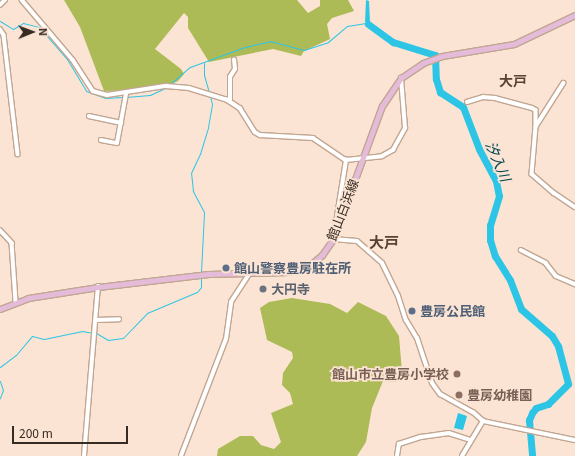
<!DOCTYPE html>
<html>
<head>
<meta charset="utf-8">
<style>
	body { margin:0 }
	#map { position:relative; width:575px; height:456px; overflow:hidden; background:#fbe4d3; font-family:Georgia,"Noto Sans JP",serif }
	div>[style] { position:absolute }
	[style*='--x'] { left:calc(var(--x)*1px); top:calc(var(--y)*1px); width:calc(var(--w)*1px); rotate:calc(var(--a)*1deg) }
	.forest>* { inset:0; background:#adbb56 }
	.water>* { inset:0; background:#2dc5e6 }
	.stream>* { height:1px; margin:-0.5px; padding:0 0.5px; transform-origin:0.5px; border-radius:0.5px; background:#2dc5e6 }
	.river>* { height:7px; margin:-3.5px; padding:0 3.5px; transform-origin:3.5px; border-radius:3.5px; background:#2dc5e6 }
	.roads { filter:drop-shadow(1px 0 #c1a692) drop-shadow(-1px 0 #c1a692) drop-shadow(0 1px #c1a692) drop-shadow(0 -1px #c1a692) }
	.minor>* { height:3.5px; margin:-1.75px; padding:0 1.75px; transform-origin:1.75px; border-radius:1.75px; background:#fff }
	.tertiary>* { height:4px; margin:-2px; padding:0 2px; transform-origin:2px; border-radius:2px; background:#fff }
	.primary>* { height:5px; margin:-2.5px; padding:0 2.5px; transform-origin:2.5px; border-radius:2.5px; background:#e5bbda }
	.dots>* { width:11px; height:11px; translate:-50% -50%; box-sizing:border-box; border:2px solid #fbe4d3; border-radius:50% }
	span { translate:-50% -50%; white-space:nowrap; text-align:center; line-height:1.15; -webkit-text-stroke:3.5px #fbe4d3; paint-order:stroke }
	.street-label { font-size:13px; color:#362b23 }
	.service-label { font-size:13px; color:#4e5e75; font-weight:700 }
	.left { translate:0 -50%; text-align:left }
	.worship-label { font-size:13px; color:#5b616d; font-weight:700 }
	.education-label { font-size:13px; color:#785e54; font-weight:700 }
	.right { translate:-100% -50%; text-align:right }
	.neighbourhood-label { font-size:14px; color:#594230; font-weight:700 }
	.water-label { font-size:14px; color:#004250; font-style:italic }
	.quarter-label { font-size:15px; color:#594230; font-weight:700 }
	.north { position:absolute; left:12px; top:12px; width:40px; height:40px; -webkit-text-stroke:3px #fbe4d3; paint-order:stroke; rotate:89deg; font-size:11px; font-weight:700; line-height:16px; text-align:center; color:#362b23 }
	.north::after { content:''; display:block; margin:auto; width:14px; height:18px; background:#362b23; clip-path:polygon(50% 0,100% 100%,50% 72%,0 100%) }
	.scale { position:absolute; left:12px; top:426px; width:116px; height:18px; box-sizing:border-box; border:2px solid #362b23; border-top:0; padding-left:5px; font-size:12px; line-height:14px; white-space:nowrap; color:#362b23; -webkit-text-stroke:3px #fbe4d3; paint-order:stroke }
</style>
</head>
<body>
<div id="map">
	<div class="forest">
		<i style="clip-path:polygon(64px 0,297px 0,308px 13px,320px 6px,320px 0,348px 0,354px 11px,332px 18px,327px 24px,330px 39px,304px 51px,301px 56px,273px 49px,209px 62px,188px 28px,188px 17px,184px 13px,155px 49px,181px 69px,184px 74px,178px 81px,159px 90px,104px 91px,80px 27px)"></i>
		<i style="clip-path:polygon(292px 298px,330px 304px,347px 313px,358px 302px,386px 316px,399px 336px,402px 372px,396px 382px,383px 381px,372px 408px,366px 442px,357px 456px,217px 456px,218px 449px,240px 436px,253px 436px,261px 445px,274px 449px,281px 442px,271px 413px,293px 404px,290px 393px,282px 385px,283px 373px,293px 358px,292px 352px,267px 340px,260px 308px,269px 302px)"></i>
	</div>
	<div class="water">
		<i style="clip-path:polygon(366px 0,369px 1px,370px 22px,374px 29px,365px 22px)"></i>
		<i style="clip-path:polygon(458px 413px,467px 416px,463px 430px,454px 428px)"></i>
	</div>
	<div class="stream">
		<i style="--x:0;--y:21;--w:15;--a:32"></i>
		<i style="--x:13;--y:29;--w:12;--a:-31"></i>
		<i style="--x:23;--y:23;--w:16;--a:14"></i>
		<i style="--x:39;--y:27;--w:43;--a:48.8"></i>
		<i style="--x:67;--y:59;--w:37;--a:59"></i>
		<i style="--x:86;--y:91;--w:20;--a:20"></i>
		<i style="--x:105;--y:98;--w:18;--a:-3"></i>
		<i style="--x:204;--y:63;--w:12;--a:90"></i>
		<i style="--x:204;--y:75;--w:19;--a:74"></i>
		<i style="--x:169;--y:85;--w:28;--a:-41"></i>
		<i style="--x:190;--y:67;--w:59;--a:-20"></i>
		<i style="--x:245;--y:47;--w:26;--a:-13"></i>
		<i style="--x:270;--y:41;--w:35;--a:15"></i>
		<i style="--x:304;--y:50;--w:25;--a:-18"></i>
		<i style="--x:328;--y:42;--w:25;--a:-40"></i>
		<i style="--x:347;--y:26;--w:19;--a:-9"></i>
		<i style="--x:126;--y:97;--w:24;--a:-5"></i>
		<i style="--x:150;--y:95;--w:19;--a:-25"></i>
		<i style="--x:201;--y:272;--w:60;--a:-87.1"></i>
		<i style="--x:204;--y:212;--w:24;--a:-118"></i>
		<i style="--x:193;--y:191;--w:18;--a:-96"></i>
		<i style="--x:191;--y:173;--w:21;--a:-65"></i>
		<i style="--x:200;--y:154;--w:28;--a:-73"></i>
		<i style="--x:208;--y:127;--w:23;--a:-80"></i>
		<i style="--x:212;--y:104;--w:8;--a:-104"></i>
		<i style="--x:96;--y:333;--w:14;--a:30"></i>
		<i style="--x:108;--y:340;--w:15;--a:-8"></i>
		<i style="--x:123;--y:338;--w:35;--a:-46"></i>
		<i style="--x:147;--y:313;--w:54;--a:-22.8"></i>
		<i style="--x:197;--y:292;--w:6;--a:-51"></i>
		<i style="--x:201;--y:287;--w:10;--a:-90"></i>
		<i style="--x:0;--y:367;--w:20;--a:-37"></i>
		<i style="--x:16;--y:355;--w:25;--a:-50"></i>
		<i style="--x:32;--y:336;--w:12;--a:14"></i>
		<i style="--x:44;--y:339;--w:39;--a:-12"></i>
		<i style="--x:82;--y:331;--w:11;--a:10"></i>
		<i style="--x:0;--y:381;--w:9;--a:72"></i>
		<i style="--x:3;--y:390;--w:9;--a:111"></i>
	</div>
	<div class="river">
		<i style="--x:368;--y:24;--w:31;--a:36"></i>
		<i style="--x:393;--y:42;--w:44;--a:17.2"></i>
		<i style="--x:435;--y:55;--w:24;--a:88"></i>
		<i style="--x:436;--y:79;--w:14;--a:73"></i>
		<i style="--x:440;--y:92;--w:27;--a:33"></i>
		<i style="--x:463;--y:107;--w:45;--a:69.1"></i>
		<i style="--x:479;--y:149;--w:36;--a:62"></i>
		<i style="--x:496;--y:181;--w:15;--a:79"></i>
		<i style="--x:499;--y:196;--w:30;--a:107"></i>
		<i style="--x:490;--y:225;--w:15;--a:90"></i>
		<i style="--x:490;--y:240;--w:17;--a:73"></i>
		<i style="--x:495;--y:256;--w:28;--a:58"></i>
		<i style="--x:510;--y:280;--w:31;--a:69"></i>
		<i style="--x:521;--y:309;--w:41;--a:41.1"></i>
		<i style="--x:552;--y:336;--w:12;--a:59"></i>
		<i style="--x:558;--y:346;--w:39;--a:75"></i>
		<i style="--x:568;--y:384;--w:28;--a:135"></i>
		<i style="--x:548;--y:404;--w:13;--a:162"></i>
		<i style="--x:536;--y:408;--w:6;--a:129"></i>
		<i style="--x:532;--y:413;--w:8;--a:113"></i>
		<i style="--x:529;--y:420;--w:36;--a:85"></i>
	</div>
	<div class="roads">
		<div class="minor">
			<i style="--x:22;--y:0;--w:79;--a:49.6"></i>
			<i style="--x:73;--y:60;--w:37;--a:57"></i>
			<i style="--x:93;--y:91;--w:15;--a:16"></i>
			<i style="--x:107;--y:95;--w:60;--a:-8.7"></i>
			<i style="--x:166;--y:86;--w:23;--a:5"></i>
			<i style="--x:189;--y:88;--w:39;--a:17"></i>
			<i style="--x:226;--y:99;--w:17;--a:33"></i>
			<i style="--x:240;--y:108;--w:28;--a:58"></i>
			<i style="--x:255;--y:132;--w:6;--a:31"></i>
			<i style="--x:260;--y:135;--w:53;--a:3.2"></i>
			<i style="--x:313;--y:138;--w:40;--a:34"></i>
			<i style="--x:346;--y:160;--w:36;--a:-6"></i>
			<i style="--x:382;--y:156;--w:13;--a:-29"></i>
			<i style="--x:393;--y:150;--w:25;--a:-61"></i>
			<i style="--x:405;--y:128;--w:50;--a:-94.6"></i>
			<i style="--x:0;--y:5;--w:7;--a:-45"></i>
			<i style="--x:0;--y:29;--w:7;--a:56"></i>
			<i style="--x:4;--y:35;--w:120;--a:83.3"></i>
			<i style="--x:564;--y:83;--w:52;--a:122.5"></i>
			<i style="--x:536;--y:127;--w:47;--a:94.9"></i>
			<i style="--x:532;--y:174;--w:29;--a:41"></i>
			<i style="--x:554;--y:193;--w:25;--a:34"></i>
			<i style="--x:230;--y:101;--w:24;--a:-90"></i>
			<i style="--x:230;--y:77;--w:9;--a:-58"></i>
			<i style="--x:235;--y:69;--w:9;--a:-96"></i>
			<i style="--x:467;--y:102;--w:17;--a:-17"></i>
			<i style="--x:483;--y:97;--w:12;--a:5"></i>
			<i style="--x:495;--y:98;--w:38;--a:15"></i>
			<i style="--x:532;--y:108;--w:4;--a:27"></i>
			<i style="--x:536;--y:110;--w:16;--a:90"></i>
			<i style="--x:89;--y:116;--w:33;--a:12"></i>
			<i style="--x:101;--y:140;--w:16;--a:11"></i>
			<i style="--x:117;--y:143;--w:50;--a:-79.6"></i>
			<i style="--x:335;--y:229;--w:70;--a:-80.9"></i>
			<i style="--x:0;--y:230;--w:18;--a:47"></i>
			<i style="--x:12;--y:243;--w:59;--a:86.1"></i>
			<i style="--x:521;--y:250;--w:28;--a:27"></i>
			<i style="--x:546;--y:263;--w:16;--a:52"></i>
			<i style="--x:556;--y:276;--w:21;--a:23"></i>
			<i style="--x:96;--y:320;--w:23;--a:-2"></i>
			<i style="--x:84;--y:456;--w:170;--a:-85.3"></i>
			<i style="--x:181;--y:456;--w:125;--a:-69"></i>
			<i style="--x:226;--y:339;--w:37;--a:-82"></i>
			<i style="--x:231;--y:302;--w:35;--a:-57"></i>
			<i style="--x:397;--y:456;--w:12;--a:-81"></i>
			<i style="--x:399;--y:444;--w:23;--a:-18"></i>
			<i style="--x:421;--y:437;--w:28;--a:-8"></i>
			<i style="--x:449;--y:433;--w:22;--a:18"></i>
			<i style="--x:462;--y:456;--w:41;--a:-59"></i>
		</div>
		<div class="tertiary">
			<i style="--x:333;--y:239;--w:24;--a:5"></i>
			<i style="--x:357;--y:241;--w:33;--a:41"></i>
			<i style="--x:382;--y:263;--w:37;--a:64"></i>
			<i style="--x:398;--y:296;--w:25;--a:72"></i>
			<i style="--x:406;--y:320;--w:21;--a:59"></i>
			<i style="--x:417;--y:338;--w:47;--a:71.6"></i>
			<i style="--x:432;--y:383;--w:14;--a:54"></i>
			<i style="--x:440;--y:394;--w:38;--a:29"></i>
			<i style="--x:473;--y:412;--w:13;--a:42"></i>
			<i style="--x:483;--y:421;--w:94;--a:11.7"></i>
		</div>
		<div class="primary">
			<i style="--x:0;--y:309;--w:30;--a:-21"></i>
			<i style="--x:28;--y:298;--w:71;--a:-8.9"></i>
			<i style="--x:98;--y:287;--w:111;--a:-6.7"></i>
			<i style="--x:208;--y:274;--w:80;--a:-1.4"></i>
			<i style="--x:288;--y:272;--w:23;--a:-18"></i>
			<i style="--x:310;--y:265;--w:16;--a:-40"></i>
			<i style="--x:322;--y:255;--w:19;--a:-55"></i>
			<i style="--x:333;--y:239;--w:142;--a:-69.8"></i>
			<i style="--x:382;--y:106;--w:34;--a:-56"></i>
			<i style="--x:401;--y:78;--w:27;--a:-34"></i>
			<i style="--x:423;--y:63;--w:20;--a:-20"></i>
			<i style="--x:442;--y:56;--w:73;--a:-9.5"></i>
			<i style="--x:514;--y:44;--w:68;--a:-25.4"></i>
		</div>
	</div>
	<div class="dots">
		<i style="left:226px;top:268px;background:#5c6f8a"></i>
		<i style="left:263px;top:289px;background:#6b7280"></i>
		<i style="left:412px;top:311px;background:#5c6f8a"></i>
		<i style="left:457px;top:374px;background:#8d6e63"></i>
		<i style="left:459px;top:395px;background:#8d6e63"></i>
	</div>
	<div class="street-label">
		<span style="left:343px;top:210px;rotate:-69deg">館山白浜線</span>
	</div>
	<div class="service-label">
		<span class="left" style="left:234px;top:268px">館山警察豊房駐在所</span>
		<span class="left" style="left:420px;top:311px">豊房公民館</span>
	</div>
	<div class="worship-label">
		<span class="left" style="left:271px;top:289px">大円寺</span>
	</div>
	<div class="education-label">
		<span class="right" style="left:449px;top:374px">館山市立豊房小学校</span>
		<span class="left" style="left:467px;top:395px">豊房幼稚園</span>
	</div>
	<div class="neighbourhood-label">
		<span style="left:513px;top:80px">大戸</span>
	</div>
	<div class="water-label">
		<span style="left:499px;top:161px;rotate:67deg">汐入川</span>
	</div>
	<div class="quarter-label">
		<span style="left:384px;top:242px">大戸</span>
	</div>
	<div class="north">N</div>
	<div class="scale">200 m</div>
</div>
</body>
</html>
